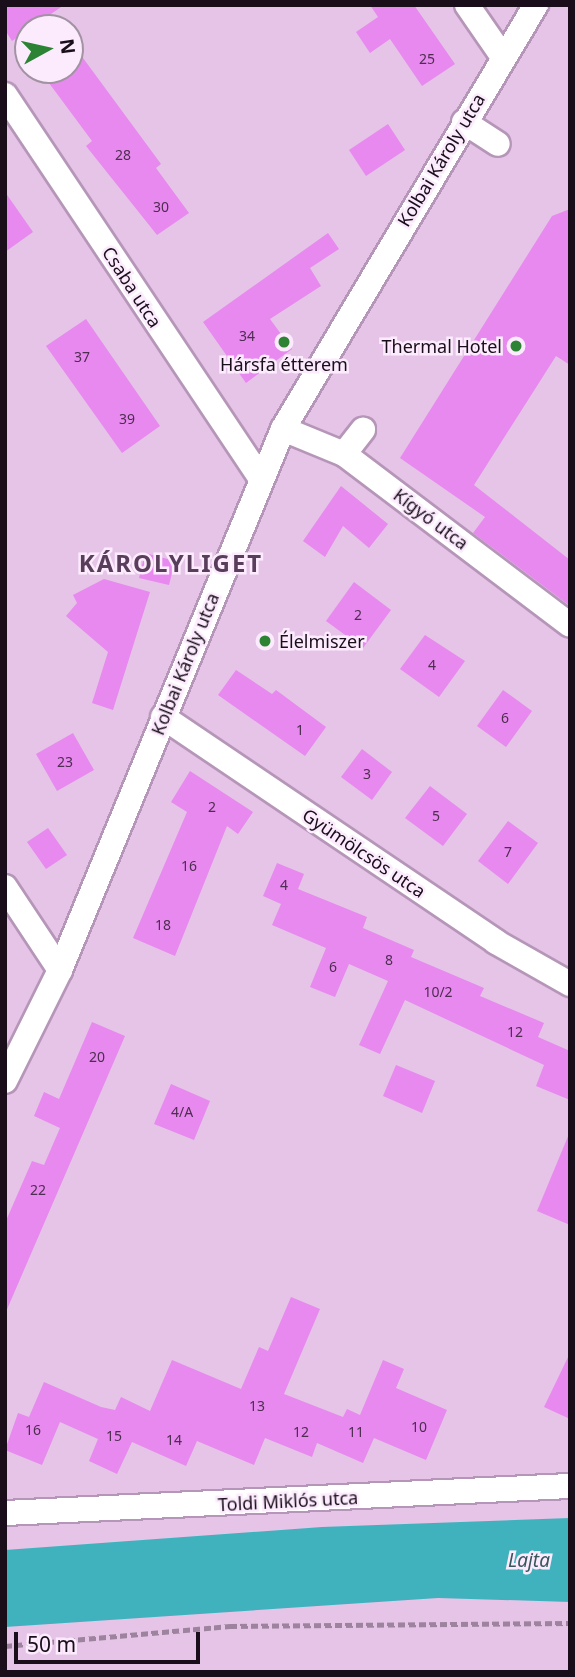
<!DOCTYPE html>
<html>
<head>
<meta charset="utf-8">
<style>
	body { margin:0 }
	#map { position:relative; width:575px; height:1677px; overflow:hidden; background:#e5c4e7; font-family:"Noto Sans",sans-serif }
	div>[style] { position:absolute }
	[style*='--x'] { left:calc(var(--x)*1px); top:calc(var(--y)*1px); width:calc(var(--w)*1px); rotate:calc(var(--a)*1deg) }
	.water>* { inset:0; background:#40b2be }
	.building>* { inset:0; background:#e789ee }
	.path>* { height:4.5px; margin-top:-2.25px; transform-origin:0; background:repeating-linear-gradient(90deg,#9d839e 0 7px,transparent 0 10.5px) }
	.roads { filter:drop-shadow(2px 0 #b696b8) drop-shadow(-2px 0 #b696b8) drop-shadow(0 2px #b696b8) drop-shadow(0 -2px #b696b8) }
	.minor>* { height:24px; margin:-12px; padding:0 12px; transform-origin:12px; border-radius:12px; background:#fff }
	.dots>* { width:19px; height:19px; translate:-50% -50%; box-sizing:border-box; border:4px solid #fcebfd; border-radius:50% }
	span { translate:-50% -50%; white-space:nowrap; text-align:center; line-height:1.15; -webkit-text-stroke:5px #fcebfd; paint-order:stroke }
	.number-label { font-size:14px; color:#4d2d50 }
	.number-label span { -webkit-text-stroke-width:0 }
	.street-label { font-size:18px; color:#1a0e1b }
	.poi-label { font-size:18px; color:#1a0e1b }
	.right { translate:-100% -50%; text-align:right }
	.left { translate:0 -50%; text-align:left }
	.water-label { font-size:19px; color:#36585c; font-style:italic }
	.district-label { font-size:24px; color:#593e5b; font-weight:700; letter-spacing:2px }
	.frame { position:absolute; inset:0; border:7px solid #1a0e1b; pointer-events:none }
	.north { position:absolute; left:14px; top:14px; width:70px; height:70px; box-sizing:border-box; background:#fcebfd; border:2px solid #a293a3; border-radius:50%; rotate:82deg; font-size:19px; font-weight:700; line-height:28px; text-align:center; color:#1a0e1b }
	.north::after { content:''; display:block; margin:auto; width:24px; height:32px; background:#2b8333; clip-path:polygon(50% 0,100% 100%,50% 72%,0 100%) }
	.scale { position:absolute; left:14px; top:1632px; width:186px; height:32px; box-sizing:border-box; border:4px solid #1a0e1b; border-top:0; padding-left:9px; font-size:21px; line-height:24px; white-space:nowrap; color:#1a0e1b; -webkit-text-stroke:5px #fcebfd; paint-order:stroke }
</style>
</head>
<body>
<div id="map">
	<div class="water">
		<i style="clip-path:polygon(570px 1518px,570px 1602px,438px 1598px,5px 1627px,5px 1550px,322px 1527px)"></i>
	</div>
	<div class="building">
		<i style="clip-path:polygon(5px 5px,64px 5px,12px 41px,5px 30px)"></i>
		<i style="clip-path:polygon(370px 5px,414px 5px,455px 64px,422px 86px,390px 39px,370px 53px,356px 32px,378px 17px)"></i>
		<i style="clip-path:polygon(83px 58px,161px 164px,156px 168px,189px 213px,157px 235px,86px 146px,92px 141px,49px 83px)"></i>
		<i style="clip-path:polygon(388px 124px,405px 150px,366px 176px,349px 150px)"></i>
		<i style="clip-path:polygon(5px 192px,33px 232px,5px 252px)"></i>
		<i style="clip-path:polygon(570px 209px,570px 365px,556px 356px,474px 485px,570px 560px,570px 606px,473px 533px,485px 517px,400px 458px,552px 216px)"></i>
		<i style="clip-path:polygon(328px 233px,339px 249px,310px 268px,321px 286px,270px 319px,292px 349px,246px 383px,203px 322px)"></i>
		<i style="clip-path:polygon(86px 319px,160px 426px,122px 453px,46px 346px)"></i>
		<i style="clip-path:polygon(341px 486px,388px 524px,369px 548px,343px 526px,325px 557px,303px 541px)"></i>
		<i style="clip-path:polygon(145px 553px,175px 561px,169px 585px,139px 578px)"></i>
		<i style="clip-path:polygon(104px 579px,150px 592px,113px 710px,92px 703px,108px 652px,66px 616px,77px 603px,73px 595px)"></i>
		<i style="clip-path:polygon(354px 582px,391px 610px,363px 648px,326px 621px)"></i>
		<i style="clip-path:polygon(425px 635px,465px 661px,439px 697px,400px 669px)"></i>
		<i style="clip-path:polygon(236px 670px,272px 694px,276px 690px,326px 727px,305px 756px,218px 695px)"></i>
		<i style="clip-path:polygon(503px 690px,532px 711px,506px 747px,477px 726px)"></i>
		<i style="clip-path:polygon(73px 733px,94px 770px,57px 791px,36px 754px)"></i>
		<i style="clip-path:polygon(362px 749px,392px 772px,372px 800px,341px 777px)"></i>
		<i style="clip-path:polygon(190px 771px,253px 812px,238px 834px,227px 826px,175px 956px,133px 938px,187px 812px,171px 802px)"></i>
		<i style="clip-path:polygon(430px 786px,467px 814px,443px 846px,405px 818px)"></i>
		<i style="clip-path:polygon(508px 821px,538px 843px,508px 884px,478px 861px)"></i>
		<i style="clip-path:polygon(48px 828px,67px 855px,46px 869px,27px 842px)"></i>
		<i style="clip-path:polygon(277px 863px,304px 874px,298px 889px,367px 917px,363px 928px,414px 950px,411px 957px,484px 988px,480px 996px,544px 1023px,538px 1037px,570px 1051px,570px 1100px,536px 1086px,544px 1065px,405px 1000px,380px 1054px,359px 1045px,388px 981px,349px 964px,335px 997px,310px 987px,326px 948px,272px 925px,281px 904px,263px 896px)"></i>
		<i style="clip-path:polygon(92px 1022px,125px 1036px,5px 1314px,5px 1223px,32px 1161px,44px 1165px,60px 1128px,34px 1116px,44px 1092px,59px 1099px)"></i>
		<i style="clip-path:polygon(396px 1065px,435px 1081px,422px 1113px,383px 1096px)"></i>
		<i style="clip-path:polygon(171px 1084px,210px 1101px,194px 1140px,154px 1124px)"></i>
		<i style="clip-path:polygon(569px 1134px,570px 1134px,570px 1225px,537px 1211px)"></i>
		<i style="clip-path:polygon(291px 1297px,320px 1309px,284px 1394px,343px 1417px,347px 1409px,360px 1415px,383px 1360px,404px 1369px,396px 1388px,447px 1410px,426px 1460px,374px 1438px,363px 1463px,317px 1443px,312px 1457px,265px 1438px,254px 1465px,197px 1441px,186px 1466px,132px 1442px,117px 1474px,89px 1461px,98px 1439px,60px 1422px,42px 1465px,5px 1450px,18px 1413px,29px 1417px,44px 1382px,101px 1407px,115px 1410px,121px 1397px,150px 1411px,172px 1360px,241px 1389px,259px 1347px,268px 1351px)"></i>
		<i style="clip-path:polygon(570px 1353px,570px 1419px,544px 1407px)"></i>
	</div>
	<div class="path">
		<i style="--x:5;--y:1646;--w:226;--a:-5.1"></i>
		<i style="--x:230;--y:1626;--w:340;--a:-0.5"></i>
	</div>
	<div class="roads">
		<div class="minor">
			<i style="--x:467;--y:5;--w:63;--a:55.3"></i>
			<i style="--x:5;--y:95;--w:460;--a:56.3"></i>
			<i style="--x:464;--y:122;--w:40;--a:32.9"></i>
			<i style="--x:283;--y:429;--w:66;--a:22.3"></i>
			<i style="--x:344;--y:454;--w:283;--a:37.1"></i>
			<i style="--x:344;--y:454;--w:31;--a:-52"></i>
			<i style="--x:163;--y:717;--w:402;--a:34"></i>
			<i style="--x:496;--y:942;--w:85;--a:29.6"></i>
			<i style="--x:5;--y:887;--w:100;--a:56.5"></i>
			<i style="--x:5;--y:1081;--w:124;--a:-63.6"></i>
			<i style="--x:60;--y:970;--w:585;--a:-67.6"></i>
			<i style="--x:283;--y:429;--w:494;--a:-59.2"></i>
			<i style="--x:5;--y:1513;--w:566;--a:-2.74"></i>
		</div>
	</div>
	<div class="dots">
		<i style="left:284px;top:342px;background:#2b8333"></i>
		<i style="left:516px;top:346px;background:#2b8333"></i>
		<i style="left:265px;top:641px;background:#2b8333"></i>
	</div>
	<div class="number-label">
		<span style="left:427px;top:59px">25</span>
		<span style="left:123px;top:155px">28</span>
		<span style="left:161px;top:207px">30</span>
		<span style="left:247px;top:336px">34</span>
		<span style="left:82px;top:357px">37</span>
		<span style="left:127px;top:419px">39</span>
		<span style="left:358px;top:615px">2</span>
		<span style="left:432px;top:665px">4</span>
		<span style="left:505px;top:718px">6</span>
		<span style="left:300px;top:730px">1</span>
		<span style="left:65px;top:762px">23</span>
		<span style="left:367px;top:774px">3</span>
		<span style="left:212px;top:807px">2</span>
		<span style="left:436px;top:816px">5</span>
		<span style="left:508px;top:852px">7</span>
		<span style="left:189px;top:866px">16</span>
		<span style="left:284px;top:885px">4</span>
		<span style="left:163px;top:925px">18</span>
		<span style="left:389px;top:960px">8</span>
		<span style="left:333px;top:967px">6</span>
		<span style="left:438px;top:992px">10/2</span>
		<span style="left:515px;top:1032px">12</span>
		<span style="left:97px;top:1057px">20</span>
		<span style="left:182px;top:1112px">4/A</span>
		<span style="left:38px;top:1190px">22</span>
		<span style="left:257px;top:1406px">13</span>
		<span style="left:419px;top:1427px">10</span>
		<span style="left:33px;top:1430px">16</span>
		<span style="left:301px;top:1432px">12</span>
		<span style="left:356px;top:1432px">11</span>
		<span style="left:114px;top:1436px">15</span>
		<span style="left:174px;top:1440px">14</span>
	</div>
	<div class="street-label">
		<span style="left:441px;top:160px;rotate:-59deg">Kolbai Károly utca</span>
		<span style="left:132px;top:287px;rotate:57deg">Csaba utca</span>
		<span style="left:431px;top:519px;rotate:37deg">Kígyó utca</span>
		<span style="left:185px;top:664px;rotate:-68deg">Kolbai Károly utca</span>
		<span style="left:364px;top:853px;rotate:34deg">Gyümölcsös utca</span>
		<span style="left:288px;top:1501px;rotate:-3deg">Toldi Miklós utca</span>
	</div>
	<div class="poi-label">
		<span class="right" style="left:502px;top:346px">Thermal Hotel</span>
		<span style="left:284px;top:364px">Hársfa étterem</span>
		<span class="left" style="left:279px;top:641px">Élelmiszer</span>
	</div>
	<div class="water-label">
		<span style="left:529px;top:1561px">Lajta</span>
	</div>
	<div class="district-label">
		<span style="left:171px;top:563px">KÁROLYLIGET</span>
	</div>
	<div class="frame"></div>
	<div class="north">N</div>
	<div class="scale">50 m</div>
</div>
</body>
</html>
